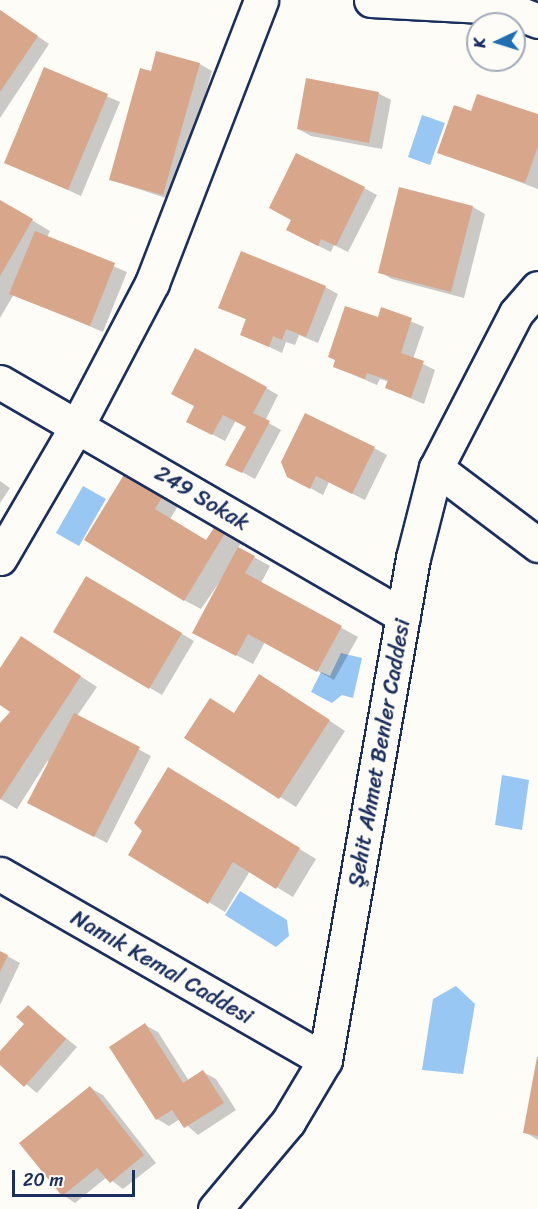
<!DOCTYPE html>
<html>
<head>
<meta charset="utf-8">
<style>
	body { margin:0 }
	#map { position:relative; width:538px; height:1209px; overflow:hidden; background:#fdfcf7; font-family:Sriracha,sans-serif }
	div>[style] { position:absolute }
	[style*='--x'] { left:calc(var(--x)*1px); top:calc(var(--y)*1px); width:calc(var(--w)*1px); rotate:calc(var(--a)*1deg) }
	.water>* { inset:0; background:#98c7f4 }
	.shadow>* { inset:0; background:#0003 }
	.building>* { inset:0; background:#d8a68b }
	.roads { filter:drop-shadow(2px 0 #1b2f5e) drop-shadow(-2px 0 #1b2f5e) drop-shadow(0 2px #1b2f5e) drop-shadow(0 -2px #1b2f5e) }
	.minor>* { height:33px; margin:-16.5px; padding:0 16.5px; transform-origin:16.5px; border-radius:16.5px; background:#fdfcf7 }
	.tertiary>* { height:33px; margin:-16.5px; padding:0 16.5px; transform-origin:16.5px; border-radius:16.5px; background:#fdfcf7 }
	span { translate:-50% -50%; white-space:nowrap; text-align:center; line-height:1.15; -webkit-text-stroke:5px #fdfcf7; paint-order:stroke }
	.street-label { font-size:22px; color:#1b2f5e }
	.north { position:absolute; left:466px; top:12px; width:60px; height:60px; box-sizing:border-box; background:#fdfcf7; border:2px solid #a3aaba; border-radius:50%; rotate:266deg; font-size:16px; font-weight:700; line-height:24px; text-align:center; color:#1b2f5e }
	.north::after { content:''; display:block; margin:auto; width:21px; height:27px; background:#1f6fb2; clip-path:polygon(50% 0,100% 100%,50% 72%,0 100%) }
	.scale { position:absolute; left:12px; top:1170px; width:123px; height:27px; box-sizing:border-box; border:3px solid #1b2f5e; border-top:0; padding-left:8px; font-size:18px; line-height:21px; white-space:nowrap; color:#1b2f5e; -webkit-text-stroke:4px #fdfcf7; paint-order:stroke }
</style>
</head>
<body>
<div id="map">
	<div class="water">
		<i style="clip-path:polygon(422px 115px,445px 123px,430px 165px,408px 157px)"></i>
		<i style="clip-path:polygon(83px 486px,106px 499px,79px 546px,56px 533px)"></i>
		<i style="clip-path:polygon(341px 653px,362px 658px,353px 698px,342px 695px,332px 703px,311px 692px,321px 672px,330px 676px)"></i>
		<i style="clip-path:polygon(502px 775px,529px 780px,522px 830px,495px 825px)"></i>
		<i style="clip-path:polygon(240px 891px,287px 920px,289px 936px,276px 947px,225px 915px)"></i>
		<i style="clip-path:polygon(456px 986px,475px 1004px,463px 1074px,422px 1070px,433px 999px)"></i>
	</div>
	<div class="shadow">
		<i style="clip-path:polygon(0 10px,49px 44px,0 118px)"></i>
		<i style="clip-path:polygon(200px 64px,212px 71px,175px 201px,111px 180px,152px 73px)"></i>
		<i style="clip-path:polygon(45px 69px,120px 102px,81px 196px,6px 162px)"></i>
		<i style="clip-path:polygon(378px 93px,391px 100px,382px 149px,311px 136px,298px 129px)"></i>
		<i style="clip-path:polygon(472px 113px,538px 116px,538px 189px,439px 152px)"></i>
		<i style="clip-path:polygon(364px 188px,377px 195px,348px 252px,334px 245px,331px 252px,300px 237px)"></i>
		<i style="clip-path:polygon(0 201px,50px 231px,47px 237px,127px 272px,103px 332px,14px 294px,0 318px)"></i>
		<i style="clip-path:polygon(473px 207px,485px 214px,464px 298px,392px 279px,380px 272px)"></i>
		<i style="clip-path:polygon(325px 287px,338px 294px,318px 343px,299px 335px,295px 345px,286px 342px,282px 353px,242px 334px,247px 320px,220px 307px)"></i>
		<i style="clip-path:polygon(382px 309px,424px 327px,413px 359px,435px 370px,424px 404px,386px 388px,389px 382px,380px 379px,377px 385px,335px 367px,379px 319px)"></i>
		<i style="clip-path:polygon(266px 388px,278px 395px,265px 421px,281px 430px,255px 479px,240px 471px,248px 427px,236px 420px,225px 441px,200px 428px)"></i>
		<i style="clip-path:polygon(374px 448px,387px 455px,365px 500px,329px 482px,323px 495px,301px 483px)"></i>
		<i style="clip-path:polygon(0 481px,10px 488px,0 503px)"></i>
		<i style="clip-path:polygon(142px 485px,178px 506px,170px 519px,207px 542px,217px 525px,243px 540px,238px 548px,270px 566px,261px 583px,358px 637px,334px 680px,265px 642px,253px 664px,210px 641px,225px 574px,201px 609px,184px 600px)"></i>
		<i style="clip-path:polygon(87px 578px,194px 641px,162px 695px,55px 632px)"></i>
		<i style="clip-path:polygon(38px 648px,97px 687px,77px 716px,151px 756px,107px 843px,42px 809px,48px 760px,17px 809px,0 799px,0 723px,12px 711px,0 703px,0 671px)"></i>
		<i style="clip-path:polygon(276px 685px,345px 731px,296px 807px,186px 737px,235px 715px)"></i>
		<i style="clip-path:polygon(185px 779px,316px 859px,293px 897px,250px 871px,225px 912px,130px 854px)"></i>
		<i style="clip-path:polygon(0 952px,20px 963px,0 1005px)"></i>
		<i style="clip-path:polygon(28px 1007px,77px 1047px,37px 1093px,0 1063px,0 1054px,26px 1024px)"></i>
		<i style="clip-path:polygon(145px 1025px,158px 1032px,189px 1081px,203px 1072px,216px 1079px,236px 1110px,198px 1135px,180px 1119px,169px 1126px,157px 1119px)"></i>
		<i style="clip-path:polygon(538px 1059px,538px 1140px,525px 1132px)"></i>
		<i style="clip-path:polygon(90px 1088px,103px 1095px,156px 1163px,123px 1189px,107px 1177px,75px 1203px,63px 1195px)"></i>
	</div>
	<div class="building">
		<i style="clip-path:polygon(0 10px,38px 36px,0 92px)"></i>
		<i style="clip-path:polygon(156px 51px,200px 63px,163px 195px,109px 180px,140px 68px,151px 71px)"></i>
		<i style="clip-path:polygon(44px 67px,108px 94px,68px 190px,4px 163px)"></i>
		<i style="clip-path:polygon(306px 78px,379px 92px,369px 143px,297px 129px)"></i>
		<i style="clip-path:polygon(477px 94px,538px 114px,538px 146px,525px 183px,437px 153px,454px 105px,471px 111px)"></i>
		<i style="clip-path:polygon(296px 153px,365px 187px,336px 246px,321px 239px,318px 246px,286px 230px,291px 220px,269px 208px)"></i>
		<i style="clip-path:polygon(399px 187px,473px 206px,451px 292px,378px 273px)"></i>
		<i style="clip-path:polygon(0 200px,33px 219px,0 276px)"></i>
		<i style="clip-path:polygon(35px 231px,115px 263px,90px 326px,9px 294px)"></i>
		<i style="clip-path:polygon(241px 251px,326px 286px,306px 337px,286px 329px,282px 340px,273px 336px,269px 347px,240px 335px,246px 319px,218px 308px)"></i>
		<i style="clip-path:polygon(345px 306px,378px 317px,381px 307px,412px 318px,401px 353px,424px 361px,411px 398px,385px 388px,388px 380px,367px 373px,365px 379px,333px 367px,335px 360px,328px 357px)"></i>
		<i style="clip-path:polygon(195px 348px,267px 387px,253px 413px,270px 421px,242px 473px,225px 465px,246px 427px,223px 415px,212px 435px,186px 422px,194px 406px,171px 394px)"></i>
		<i style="clip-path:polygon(305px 413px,375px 447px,352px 494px,316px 476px,310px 489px,287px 477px,281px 462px)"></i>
		<i style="clip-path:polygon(125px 473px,163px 496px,155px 509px,206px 540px,217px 523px,227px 530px,184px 601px,84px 540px)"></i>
		<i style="clip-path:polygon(238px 547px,255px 556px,245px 573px,342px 626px,317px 672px,248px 634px,236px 656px,192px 633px)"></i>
		<i style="clip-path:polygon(86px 576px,182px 633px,149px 689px,53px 632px)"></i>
		<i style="clip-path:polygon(21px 636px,81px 676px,0 800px,0 723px,10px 712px,0 705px,0 668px)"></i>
		<i style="clip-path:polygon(259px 674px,330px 720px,279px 799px,184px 738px,210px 698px,234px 713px)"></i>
		<i style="clip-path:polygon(74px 713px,140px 747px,94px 837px,27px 803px)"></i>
		<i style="clip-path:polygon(168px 767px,300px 848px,276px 889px,233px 862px,208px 904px,128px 855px,142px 831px,134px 823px)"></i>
		<i style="clip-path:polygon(0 951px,8px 955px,0 972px)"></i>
		<i style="clip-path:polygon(28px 1005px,66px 1039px,24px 1087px,0 1065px,0 1051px,24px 1024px,16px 1017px)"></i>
		<i style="clip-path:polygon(145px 1023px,183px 1083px,203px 1070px,224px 1103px,184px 1128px,172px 1110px,156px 1120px,109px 1047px)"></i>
		<i style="clip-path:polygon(537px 1057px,538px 1057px,538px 1136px,523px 1133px)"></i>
		<i style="clip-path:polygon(90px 1086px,144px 1155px,110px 1183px,97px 1168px,62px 1196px,19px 1143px)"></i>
	</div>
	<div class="roads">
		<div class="minor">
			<i style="--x:0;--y:382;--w:466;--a:30.1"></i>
			<i style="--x:436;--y:468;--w:128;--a:37"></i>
			<i style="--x:0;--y:558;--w:155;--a:-59.8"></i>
			<i style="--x:78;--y:424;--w:159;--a:-62.3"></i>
			<i style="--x:152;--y:283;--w:303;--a:-68.9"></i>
		</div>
		<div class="tertiary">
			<i style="--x:371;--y:0;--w:131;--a:3.1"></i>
			<i style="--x:502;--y:7;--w:39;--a:21"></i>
			<i style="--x:0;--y:874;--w:374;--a:29.8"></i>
			<i style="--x:215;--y:1209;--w:114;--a:-50"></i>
			<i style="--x:288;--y:1122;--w:72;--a:-59.2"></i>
			<i style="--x:325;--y:1060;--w:510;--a:-80.06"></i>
			<i style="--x:413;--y:558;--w:93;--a:-75.7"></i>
			<i style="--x:436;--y:468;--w:174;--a:-62.7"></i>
			<i style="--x:516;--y:313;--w:33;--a:-49"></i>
		</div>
	</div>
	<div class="street-label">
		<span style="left:202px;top:498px;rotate:31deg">249 Sokak</span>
		<span style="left:379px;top:753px;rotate:-80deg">Şehit Ahmet Benler Caddesi</span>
		<span style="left:162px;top:967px;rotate:30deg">Namık Kemal Caddesi</span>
	</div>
	<div class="north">K</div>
	<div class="scale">20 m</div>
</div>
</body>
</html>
